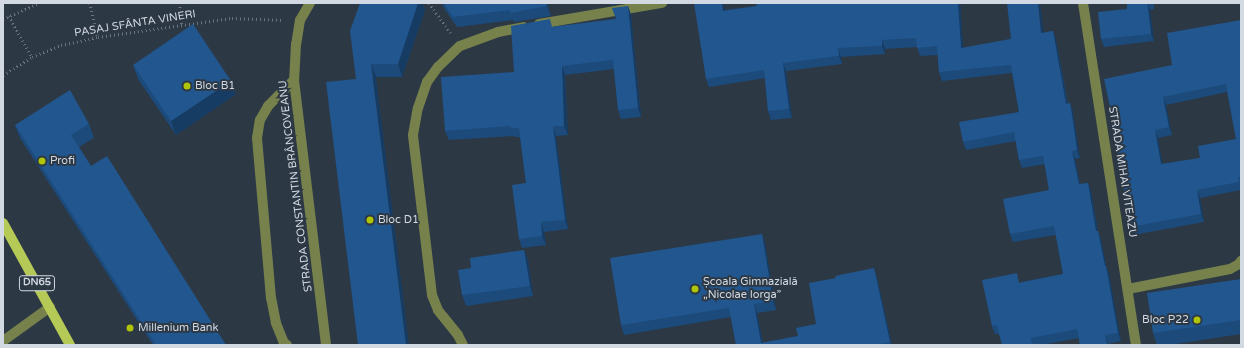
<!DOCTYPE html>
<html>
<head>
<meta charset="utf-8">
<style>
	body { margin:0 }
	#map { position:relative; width:1244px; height:348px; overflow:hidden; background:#2d3845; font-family:"Varela Round",sans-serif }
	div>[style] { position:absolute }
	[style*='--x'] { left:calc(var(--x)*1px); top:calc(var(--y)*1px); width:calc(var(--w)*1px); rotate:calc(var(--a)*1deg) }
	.path>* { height:2.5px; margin-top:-1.25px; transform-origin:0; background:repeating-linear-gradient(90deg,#6a737f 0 1px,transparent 0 4px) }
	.minor>* { height:10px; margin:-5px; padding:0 5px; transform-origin:5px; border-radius:5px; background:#76814c }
	.major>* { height:10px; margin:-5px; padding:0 5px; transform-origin:5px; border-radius:5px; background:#b5c956 }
	.wall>* { inset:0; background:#1c4a7a }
	.shaded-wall>* { inset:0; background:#173c63 }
	.building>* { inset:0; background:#21568e }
	.dots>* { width:11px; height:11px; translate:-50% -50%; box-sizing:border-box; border:2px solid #2d3845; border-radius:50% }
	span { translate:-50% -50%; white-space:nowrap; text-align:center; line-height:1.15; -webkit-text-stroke:4px #2d3845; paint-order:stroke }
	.shield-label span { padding:1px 3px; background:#2d3845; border:1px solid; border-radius:3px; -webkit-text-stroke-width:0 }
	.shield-label { font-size:10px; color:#d2d9e2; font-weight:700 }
	.street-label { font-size:11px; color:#d2d9e2 }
	.poi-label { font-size:11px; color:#d2d9e2 }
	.left { translate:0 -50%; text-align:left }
	.right { translate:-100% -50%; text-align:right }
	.frame { position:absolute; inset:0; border:4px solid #d2d9e2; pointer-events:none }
</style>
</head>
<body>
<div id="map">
	<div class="path">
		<i style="--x:90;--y:3;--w:35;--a:77"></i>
		<i style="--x:180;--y:3;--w:21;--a:85"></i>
		<i style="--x:429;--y:3;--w:37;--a:54"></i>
		<i style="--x:9;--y:16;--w:47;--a:60.7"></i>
		<i style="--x:3;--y:19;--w:39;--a:-24"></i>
		<i style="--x:3;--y:75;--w:34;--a:-32"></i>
		<i style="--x:32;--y:57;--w:31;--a:-22"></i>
		<i style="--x:61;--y:45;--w:38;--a:-12"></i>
		<i style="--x:98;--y:37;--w:135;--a:-8.1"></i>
		<i style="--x:232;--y:18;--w:52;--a:2.2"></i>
	</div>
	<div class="minor">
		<i style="--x:310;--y:3;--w:20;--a:120"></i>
		<i style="--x:300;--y:20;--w:24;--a:99"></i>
		<i style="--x:296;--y:44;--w:36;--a:93"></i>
		<i style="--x:294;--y:80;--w:267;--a:83.1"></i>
		<i style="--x:1083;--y:3;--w:346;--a:81.2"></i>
		<i style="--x:539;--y:24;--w:125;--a:-9.7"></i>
		<i style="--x:1128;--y:289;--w:104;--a:-11.1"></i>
		<i style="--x:1230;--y:269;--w:10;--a:-29"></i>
		<i style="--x:1239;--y:264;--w:4;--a:-56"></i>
		<i style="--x:3;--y:341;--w:58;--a:-35.9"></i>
		<i style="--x:287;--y:345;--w:4;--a:-146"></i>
		<i style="--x:284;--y:343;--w:22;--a:-112"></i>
		<i style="--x:276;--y:323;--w:25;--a:-101"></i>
		<i style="--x:271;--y:298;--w:161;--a:-95"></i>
		<i style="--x:257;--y:138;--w:18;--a:-81"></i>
		<i style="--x:260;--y:120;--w:16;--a:-60"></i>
		<i style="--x:268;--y:106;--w:37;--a:-45"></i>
		<i style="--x:463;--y:345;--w:11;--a:-117"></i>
		<i style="--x:458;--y:335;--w:32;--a:-129"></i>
		<i style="--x:438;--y:310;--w:16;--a:-112"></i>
		<i style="--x:432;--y:295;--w:161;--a:-96.8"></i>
		<i style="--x:413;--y:135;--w:27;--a:-80"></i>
		<i style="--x:418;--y:108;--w:28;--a:-71"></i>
		<i style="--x:427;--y:82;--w:19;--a:-54"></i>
		<i style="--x:438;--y:67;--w:30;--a:-44"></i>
		<i style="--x:460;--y:46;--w:40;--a:-20.2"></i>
		<i style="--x:498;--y:32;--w:26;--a:-11"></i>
	</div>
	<div class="major">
		<i style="--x:3;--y:223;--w:139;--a:61.2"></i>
	</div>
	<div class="wall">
		<i style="clip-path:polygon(360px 3px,422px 3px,425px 10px,402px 77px,376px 77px,356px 79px)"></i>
		<i style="clip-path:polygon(442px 3px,547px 3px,551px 16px,514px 22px,513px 20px,457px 27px,444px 8px)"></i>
		<i style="clip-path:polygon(610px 3px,624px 3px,611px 5px)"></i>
		<i style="clip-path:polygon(756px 3px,960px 3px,963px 48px,1053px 31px,1056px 40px,1068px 103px,1070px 103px,1073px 112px,1080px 158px,1075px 159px,1080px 184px,1088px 183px,1091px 191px,1098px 231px,1101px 240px,1106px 266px,1109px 274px,1121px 341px,1108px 344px,1108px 345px,1080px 345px,1079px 338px,1042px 345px,1002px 345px,999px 334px,995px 334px,992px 326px,1021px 282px,1063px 274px,1056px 235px,1013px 242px,1010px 234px,1049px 190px,1045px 164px,1022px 168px,1019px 160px,1016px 141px,966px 150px,963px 142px,1019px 112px,1012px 73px,942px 81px,939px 72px,938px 55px,920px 56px,917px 47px,885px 49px,885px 54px,841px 57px,842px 64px,786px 71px,792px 118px,771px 120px,768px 111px,765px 78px,709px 87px,706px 79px,725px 9px,725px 10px,757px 6px)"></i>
		<i style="clip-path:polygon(1127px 3px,1154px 3px,1154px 9px,1150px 10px,1154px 41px,1104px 47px,1101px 39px,1127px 9px)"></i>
		<i style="clip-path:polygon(628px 6px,631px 15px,641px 117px,621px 119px,618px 110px,614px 69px,565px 75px,568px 135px,556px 136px,568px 229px,544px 232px,546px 245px,522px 248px,519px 239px,526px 183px,520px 137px,515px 137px,514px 136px,449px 140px,445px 131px,514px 72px,553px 27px,616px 19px)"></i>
		<i style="clip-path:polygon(evenodd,1241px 20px,1241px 190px,1200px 198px,1204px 222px,1133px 235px,1130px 227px,1115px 130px,1172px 65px,1241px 20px,1227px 92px,1236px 139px,1200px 158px,1162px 164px,1158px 138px,1172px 135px,1166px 105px,1227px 92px)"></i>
		<i style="clip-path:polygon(133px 65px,231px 81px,236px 94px,176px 135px,138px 79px)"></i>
		<i style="clip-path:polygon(89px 124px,94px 138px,79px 147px,91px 166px,226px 345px,153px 345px,20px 138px,15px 125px)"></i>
		<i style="clip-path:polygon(762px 234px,765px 243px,776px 310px,757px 313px,763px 343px,798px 336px,816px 324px,836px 278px,874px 268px,877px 278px,892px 345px,736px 345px,731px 317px,624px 335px,621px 325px)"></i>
		<i style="clip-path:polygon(524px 250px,528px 260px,533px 296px,466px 306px,462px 295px,471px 268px)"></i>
		<i style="clip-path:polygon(1241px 279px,1241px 334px,1169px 345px,1157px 345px,1153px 333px)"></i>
	</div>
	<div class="shaded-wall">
		<i style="clip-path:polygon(418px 3px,422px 3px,425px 10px,402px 77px,398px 64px)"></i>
		<i style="clip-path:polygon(546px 3px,547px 3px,551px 16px,547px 6px)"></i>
		<i style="clip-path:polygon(722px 3px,723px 3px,725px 9px,726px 19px,723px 11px)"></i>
		<i style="clip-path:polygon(958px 3px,960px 3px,964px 57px,961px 48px)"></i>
		<i style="clip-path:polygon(1038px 3px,1040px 3px,1045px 42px,1041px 33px)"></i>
		<i style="clip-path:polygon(1148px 3px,1150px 10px,1154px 41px,1151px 34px)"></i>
		<i style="clip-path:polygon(628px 6px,631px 15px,641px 117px,638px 108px)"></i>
		<i style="clip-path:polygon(1053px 31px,1056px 40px,1069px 112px,1066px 104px)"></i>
		<i style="clip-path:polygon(882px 40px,885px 49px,885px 54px,882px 46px)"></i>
		<i style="clip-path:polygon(838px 48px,841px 57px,842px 64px,839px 56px)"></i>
		<i style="clip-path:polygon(783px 63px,786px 71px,792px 118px,789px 109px)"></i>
		<i style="clip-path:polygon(371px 64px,376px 77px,409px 345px,406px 345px)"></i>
		<i style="clip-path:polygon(562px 66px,565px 75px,568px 135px,564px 126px)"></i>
		<i style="clip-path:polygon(231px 81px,236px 94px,176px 135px,171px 121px)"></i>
		<i style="clip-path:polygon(1163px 97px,1166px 105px,1172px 135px,1169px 127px)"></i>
		<i style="clip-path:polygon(1070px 103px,1073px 112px,1080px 158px,1077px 150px)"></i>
		<i style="clip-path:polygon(553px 126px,556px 136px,568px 229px,565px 220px)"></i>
		<i style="clip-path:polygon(1155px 130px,1158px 138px,1164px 172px,1161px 164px)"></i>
		<i style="clip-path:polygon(1072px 151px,1075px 159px,1082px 193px,1079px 184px)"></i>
		<i style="clip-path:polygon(1088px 183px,1091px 191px,1099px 240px,1096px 231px)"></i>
		<i style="clip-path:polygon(1197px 190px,1200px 198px,1204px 222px,1201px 214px)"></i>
		<i style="clip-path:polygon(541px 222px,544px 232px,546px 245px,542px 236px)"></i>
		<i style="clip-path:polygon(1098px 231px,1101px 240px,1108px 275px,1105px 266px)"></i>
		<i style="clip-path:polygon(762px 234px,765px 243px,776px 310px,773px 301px)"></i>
		<i style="clip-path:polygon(524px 250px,528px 260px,533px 296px,530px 286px)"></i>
		<i style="clip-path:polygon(1106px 266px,1109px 274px,1121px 341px,1118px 333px)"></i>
		<i style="clip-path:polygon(874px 268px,877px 278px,892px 345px,891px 345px,890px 342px)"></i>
		<i style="clip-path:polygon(754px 304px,757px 313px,763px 345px,761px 343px)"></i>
		<i style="clip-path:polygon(1105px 335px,1108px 345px,1107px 345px)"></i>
	</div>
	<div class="building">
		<i style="clip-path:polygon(360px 3px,418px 3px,398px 64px,371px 64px,406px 345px,358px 345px,326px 82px,356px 79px,350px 31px)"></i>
		<i style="clip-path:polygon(444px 3px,546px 3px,547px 6px,510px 13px,510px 10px,453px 17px)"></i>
		<i style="clip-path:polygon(694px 3px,722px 3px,723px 11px,757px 6px,756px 3px,958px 3px,961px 48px,1011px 39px,1007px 3px,1038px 3px,1041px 33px,1053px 31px,1066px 104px,1070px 103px,1073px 121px,1077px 150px,1072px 151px,1079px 184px,1088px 183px,1096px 231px,1098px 231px,1105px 266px,1106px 266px,1118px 333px,1105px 335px,1107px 345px,1080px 345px,1077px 329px,1031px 338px,1032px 345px,1002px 345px,997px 325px,992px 326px,982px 280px,1017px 273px,1019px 283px,1063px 274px,1054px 226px,1010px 234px,1003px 199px,1049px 190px,1043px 156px,1019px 160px,1014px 132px,963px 142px,959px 122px,1019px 112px,1011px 65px,939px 72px,937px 46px,917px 48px,916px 38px,882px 40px,882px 46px,838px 48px,839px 56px,783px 63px,789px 109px,768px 111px,764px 70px,706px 79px)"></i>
		<i style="clip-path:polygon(1127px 3px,1147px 3px,1151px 34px,1101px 39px,1098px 12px,1127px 9px)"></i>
		<i style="clip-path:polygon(628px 6px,638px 108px,618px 110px,613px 60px,562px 66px,564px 126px,553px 126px,565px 220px,541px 222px,542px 236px,519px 239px,512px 185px,526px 183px,519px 128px,511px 128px,511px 126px,445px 131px,441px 77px,514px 72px,511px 26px,550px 19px,552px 27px,616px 19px,612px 8px)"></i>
		<i style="clip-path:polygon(evenodd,1241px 20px,1241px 177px,1238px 177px,1239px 182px,1197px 190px,1201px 214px,1130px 227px,1115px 130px,1104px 79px,1172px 65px,1167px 33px,1241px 20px,1226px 84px,1236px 139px,1198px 146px,1200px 158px,1161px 164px,1155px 130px,1169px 127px,1163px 97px,1226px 84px)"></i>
		<i style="clip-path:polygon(193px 24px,231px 81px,171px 121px,133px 65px)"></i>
		<i style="clip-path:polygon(70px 90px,89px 124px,71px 135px,91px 166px,107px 156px,226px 345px,156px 345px,15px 125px)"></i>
		<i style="clip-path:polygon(762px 234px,773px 301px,754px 304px,761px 343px,798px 336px,796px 328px,816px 324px,809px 283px,836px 278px,835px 276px,874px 268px,890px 342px,875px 345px,736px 345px,729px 308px,621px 325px,610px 258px)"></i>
		<i style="clip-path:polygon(524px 250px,530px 286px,462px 295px,458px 270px,471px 268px,470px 258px)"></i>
		<i style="clip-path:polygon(1241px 279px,1241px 320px,1153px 333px,1147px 293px)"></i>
	</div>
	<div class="dots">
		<i style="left:187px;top:86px;background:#afc507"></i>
		<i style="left:42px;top:161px;background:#afc507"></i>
		<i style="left:370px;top:220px;background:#afc507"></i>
		<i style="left:695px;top:289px;background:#afc507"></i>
		<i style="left:1197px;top:320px;background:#afc507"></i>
		<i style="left:130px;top:328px;background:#afc507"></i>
	</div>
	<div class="shield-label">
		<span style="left:37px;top:283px">DN65</span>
	</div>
	<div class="street-label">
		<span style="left:135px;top:24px;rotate:-9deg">PASAJ SFÂNTA VINERI</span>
		<span style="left:1122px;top:172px;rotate:81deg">STRADA MIHAI VITEAZU</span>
		<span style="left:296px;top:186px;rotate:-97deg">STRADA CONSTANTIN BRÂNCOVEANU</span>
	</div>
	<div class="poi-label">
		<span class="left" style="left:195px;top:86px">Bloc B1</span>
		<span class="left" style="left:50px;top:161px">Profi</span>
		<span class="left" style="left:378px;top:220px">Bloc D1</span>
		<span class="left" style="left:703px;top:289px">Școala Gimnazială<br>„Nicolae Iorga”</span>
		<span class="right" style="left:1189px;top:320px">Bloc P22</span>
		<span class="left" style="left:138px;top:328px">Millenium Bank</span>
	</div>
	<div class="frame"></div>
</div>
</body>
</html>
